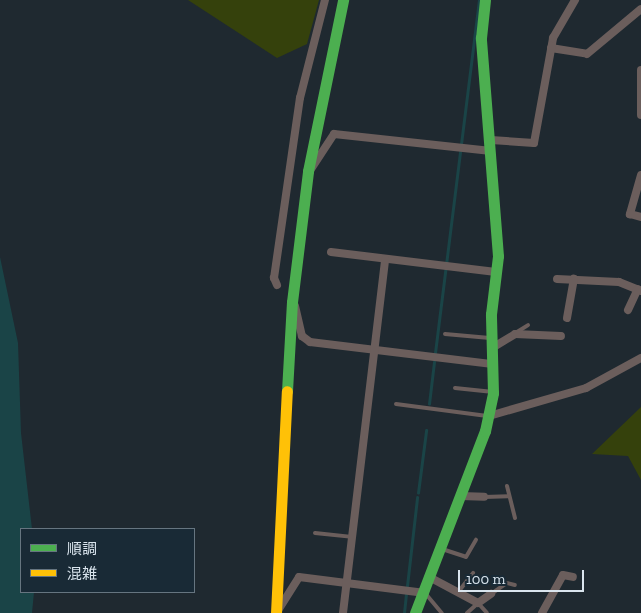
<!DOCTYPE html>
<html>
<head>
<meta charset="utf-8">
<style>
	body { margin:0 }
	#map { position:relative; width:641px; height:613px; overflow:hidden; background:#1f2930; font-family:"Zilla Slab","Noto Sans JP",serif }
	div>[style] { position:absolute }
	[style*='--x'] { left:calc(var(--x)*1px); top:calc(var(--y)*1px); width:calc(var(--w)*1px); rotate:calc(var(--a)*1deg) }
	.green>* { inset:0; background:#35410c }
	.water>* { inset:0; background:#1a4447 }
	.stream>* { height:2.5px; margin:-1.25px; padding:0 1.25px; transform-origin:1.25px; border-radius:1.25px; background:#1a4447 }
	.lane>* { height:4px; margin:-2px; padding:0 2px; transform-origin:2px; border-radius:2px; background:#6b5e5c }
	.street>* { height:8px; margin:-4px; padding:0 4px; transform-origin:4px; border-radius:4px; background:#6b5e5c }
	.fast>* { height:11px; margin:-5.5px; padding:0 5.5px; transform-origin:5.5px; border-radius:5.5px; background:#4caf50 }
	.slow>* { height:11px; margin:-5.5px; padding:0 5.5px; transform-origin:5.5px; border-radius:5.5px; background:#ffc107 }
	span { translate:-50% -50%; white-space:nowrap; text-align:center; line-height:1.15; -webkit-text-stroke:5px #192a36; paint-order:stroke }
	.legend { position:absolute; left:20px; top:528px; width:175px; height:65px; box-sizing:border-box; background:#192a36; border:1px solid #667580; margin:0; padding:6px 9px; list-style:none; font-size:15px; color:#dae5ee }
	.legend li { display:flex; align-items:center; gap:10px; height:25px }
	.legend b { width:25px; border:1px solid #667580 }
	.scale { position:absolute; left:458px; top:570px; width:126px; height:22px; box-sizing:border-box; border:2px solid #dae5ee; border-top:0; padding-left:6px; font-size:15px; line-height:18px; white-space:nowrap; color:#dae5ee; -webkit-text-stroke:4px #192a36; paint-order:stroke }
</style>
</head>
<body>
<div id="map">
	<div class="green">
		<i style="clip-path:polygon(188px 0,319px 0,307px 44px,277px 58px)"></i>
		<i style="clip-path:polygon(641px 407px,641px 480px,628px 456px,592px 454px)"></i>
	</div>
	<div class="water">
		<i style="clip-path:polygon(0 257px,18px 343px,21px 433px,32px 529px,21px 529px,21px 592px,34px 592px,32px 613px,0 613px)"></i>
	</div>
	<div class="stream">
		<i style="--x:435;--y:353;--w:356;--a:-82.9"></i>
		<i style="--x:429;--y:404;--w:42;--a:-83.2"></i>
		<i style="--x:418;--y:493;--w:63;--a:-82.6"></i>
		<i style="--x:407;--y:586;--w:89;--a:-83.5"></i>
		<i style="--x:404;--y:613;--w:18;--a:-84"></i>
	</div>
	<div class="lane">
		<i style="--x:517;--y:332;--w:13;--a:-32"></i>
		<i style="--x:445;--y:334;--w:45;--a:5.1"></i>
		<i style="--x:455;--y:388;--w:36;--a:6"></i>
		<i style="--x:396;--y:404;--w:92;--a:7.5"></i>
		<i style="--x:507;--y:486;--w:33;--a:76"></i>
		<i style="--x:484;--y:497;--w:24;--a:-2"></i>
		<i style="--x:315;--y:533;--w:37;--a:6"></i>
		<i style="--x:442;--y:549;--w:25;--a:18"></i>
		<i style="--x:466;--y:557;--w:20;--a:-60"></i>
		<i style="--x:459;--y:591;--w:23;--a:-52"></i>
		<i style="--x:425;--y:593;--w:26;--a:50"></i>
		<i style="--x:491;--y:594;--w:19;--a:-35"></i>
		<i style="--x:507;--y:583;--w:8;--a:14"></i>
		<i style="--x:467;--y:613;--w:15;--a:-42"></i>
		<i style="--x:478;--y:603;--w:13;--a:48"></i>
	</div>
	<div class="street">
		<i style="--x:551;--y:48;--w:36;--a:9"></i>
		<i style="--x:587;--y:54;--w:70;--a:-39.8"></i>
		<i style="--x:641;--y:70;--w:45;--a:90"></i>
		<i style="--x:491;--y:140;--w:43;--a:4"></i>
		<i style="--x:534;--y:143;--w:107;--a:-79.7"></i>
		<i style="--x:553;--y:38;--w:44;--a:-59.9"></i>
		<i style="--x:311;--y:169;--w:42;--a:-56.7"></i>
		<i style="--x:334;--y:134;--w:158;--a:6.2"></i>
		<i style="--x:641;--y:175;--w:41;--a:105.8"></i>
		<i style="--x:630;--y:214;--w:11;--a:15"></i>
		<i style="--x:331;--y:252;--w:166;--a:6.9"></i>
		<i style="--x:557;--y:279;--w:62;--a:2.8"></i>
		<i style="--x:619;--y:282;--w:24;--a:22"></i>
		<i style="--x:277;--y:285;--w:8;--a:-113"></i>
		<i style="--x:274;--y:278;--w:182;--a:-81.8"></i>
		<i style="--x:300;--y:98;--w:101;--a:-75.7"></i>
		<i style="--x:295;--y:306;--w:31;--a:77"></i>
		<i style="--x:302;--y:336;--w:10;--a:37"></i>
		<i style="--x:310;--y:342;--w:184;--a:6.9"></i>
		<i style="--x:628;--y:310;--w:23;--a:-65"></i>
		<i style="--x:567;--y:318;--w:40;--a:-80"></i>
		<i style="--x:492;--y:348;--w:27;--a:-31"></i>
		<i style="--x:515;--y:334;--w:46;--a:2.5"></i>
		<i style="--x:489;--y:416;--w:101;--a:-16.1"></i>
		<i style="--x:586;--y:388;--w:63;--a:-28.6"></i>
		<i style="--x:461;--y:496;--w:23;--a:2"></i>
		<i style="--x:431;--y:578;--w:53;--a:28"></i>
		<i style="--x:478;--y:603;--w:16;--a:-35"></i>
		<i style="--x:277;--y:612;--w:41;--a:-57.8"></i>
		<i style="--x:299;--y:577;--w:127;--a:7.2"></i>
		<i style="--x:343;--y:613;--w:356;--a:-83.2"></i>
		<i style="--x:542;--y:613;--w:43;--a:-61.1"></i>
		<i style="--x:563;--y:575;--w:10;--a:11"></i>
	</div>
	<div class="fast">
		<i style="--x:287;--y:391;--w:89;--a:-86.8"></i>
		<i style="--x:292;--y:302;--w:132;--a:-83"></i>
		<i style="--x:308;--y:171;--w:175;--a:-78.4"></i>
		<i style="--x:415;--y:613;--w:195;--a:-69"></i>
		<i style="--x:485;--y:431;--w:39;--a:-78"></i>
		<i style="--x:493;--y:393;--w:79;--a:-91.5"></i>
		<i style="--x:491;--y:314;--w:58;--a:-83.1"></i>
		<i style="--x:498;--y:256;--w:219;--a:-94.5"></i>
		<i style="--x:481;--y:38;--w:38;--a:-84"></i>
	</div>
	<div class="slow">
		<i style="--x:276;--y:613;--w:222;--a:-87.2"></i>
	</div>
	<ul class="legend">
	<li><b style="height:6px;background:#4caf50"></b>順調</li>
	<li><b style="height:6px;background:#ffc107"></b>混雑</li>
	</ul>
	<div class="scale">100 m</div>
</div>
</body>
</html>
